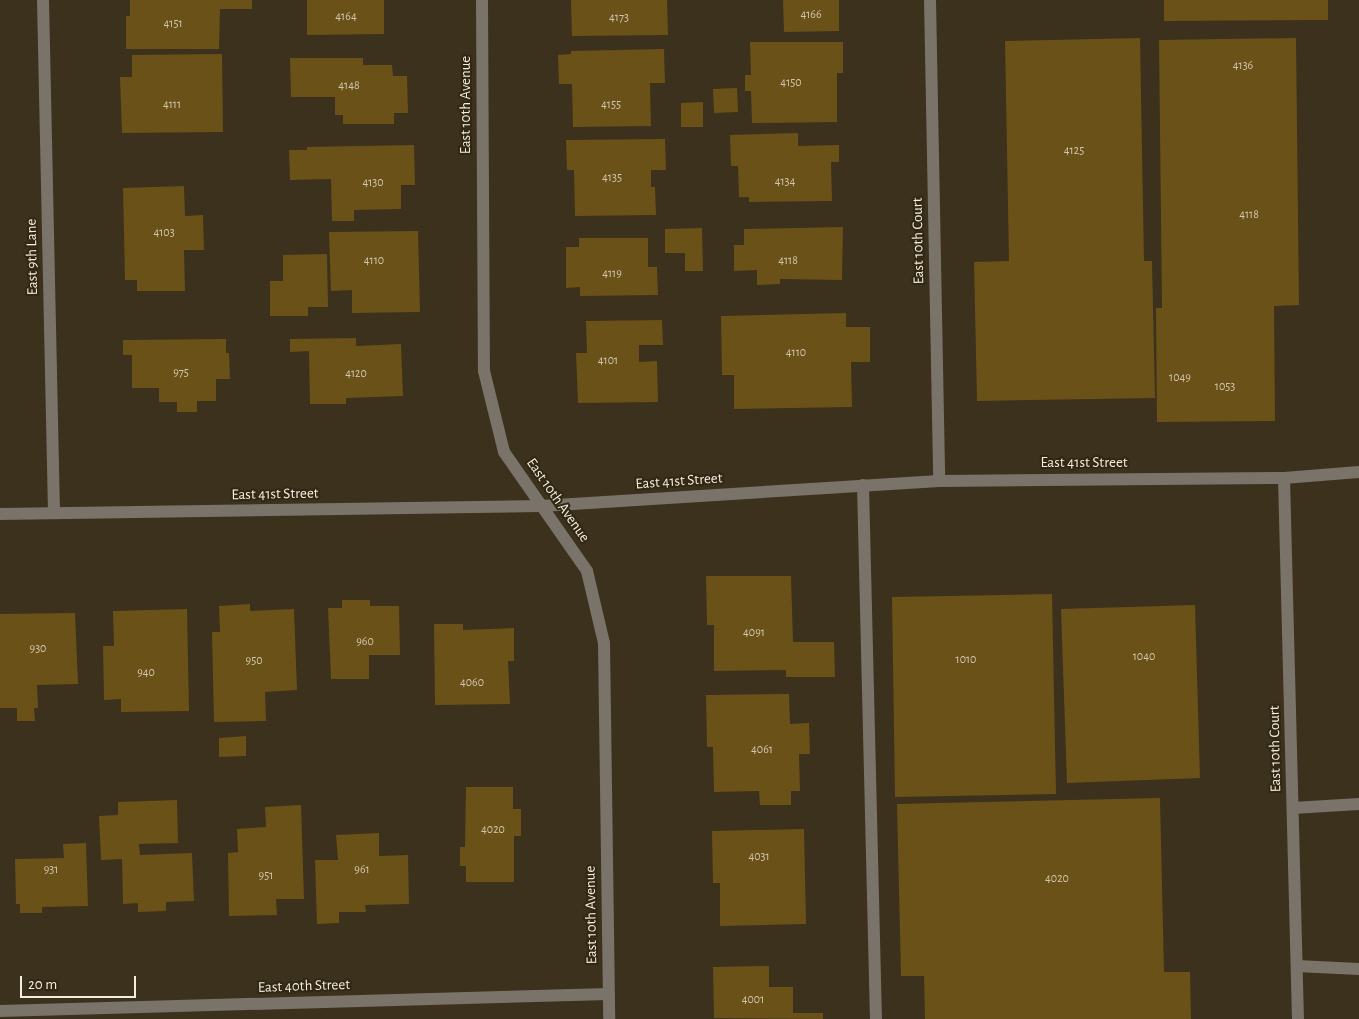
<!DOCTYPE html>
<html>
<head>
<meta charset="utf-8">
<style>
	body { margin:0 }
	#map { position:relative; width:1359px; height:1019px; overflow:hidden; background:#3b311c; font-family:"Alegreya Sans",sans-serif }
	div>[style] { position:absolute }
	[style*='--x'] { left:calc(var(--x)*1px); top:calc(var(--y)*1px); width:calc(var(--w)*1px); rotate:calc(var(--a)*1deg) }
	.building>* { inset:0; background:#6a5118 }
	.minor>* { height:12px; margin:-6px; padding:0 6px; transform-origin:6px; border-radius:6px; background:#797369 }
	span { translate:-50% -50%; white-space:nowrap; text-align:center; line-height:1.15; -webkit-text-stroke:4px #312712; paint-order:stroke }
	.number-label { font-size:12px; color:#d1c6ae }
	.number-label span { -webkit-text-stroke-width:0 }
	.street-label { font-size:15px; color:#f3ede0 }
	.scale { position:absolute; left:20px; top:976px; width:116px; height:22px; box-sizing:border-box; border:2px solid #f3ede0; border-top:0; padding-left:6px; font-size:15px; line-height:18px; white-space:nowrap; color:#f3ede0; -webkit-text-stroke:4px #312712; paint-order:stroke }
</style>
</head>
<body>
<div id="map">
	<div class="building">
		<i style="clip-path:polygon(130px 0,252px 0,252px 9px,220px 9px,219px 49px,126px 49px,126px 16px,130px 16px)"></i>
		<i style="clip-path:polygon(307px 0,384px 0,384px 34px,307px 35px)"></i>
		<i style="clip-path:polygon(571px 0,667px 0,668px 35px,572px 36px)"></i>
		<i style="clip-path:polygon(783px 0,839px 0,839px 31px,784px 32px)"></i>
		<i style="clip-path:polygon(1164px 0,1328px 0,1328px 20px,1164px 21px)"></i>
		<i style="clip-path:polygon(1140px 38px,1144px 261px,1152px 261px,1155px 398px,977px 401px,974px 262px,1009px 261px,1005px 41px)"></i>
		<i style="clip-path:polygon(1296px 38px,1299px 305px,1274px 306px,1275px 421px,1157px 422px,1156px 308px,1162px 308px,1159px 40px)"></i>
		<i style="clip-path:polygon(750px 42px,843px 42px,843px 73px,837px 73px,837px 122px,752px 123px,751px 91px,745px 91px,745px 75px,751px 75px)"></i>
		<i style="clip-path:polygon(664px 49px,665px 83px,650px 83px,651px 126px,573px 127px,572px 84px,559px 84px,558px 55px,571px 54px,571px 51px)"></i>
		<i style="clip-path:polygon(222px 54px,223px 132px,122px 133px,120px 77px,132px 77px,132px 55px)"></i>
		<i style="clip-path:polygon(290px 58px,363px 58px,363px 65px,392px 65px,393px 76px,407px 76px,408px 113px,394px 113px,394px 124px,343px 124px,343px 115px,335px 115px,335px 97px,291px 97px)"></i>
		<i style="clip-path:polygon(737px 88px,738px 112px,714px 113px,713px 89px)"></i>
		<i style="clip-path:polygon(703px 102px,703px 127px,681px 127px,681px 103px)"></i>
		<i style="clip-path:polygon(798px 133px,798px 146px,839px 145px,839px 162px,831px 162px,832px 201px,749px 202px,749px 197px,739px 197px,738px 166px,731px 166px,730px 135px)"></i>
		<i style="clip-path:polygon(665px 139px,666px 170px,651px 170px,651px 187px,655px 187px,656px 215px,575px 216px,574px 170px,567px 170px,566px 140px)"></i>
		<i style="clip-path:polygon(414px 145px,415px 185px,401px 185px,401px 209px,354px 210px,354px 221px,332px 221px,331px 179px,290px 180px,289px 150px,307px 150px,307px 147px)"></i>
		<i style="clip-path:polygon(184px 186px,185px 216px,203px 215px,204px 250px,184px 250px,185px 291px,137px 291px,137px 280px,125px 280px,123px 188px)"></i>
		<i style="clip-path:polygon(843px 227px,842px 280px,780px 279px,780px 284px,757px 285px,757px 270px,734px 271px,734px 245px,744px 245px,744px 229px)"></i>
		<i style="clip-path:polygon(702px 228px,703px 271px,685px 271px,685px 253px,665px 253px,665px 229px)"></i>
		<i style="clip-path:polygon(418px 231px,420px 312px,352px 313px,352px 290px,331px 291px,329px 232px)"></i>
		<i style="clip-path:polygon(579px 238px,648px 238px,648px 267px,657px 267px,658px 295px,580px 296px,580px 287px,566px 288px,566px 247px,579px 247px)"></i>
		<i style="clip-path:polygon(327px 254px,328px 307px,308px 307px,308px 316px,270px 316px,270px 281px,283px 281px,283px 255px)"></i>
		<i style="clip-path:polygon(846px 313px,846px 327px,870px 327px,870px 362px,851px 362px,852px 407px,734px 409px,734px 375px,722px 375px,721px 316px)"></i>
		<i style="clip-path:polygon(662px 320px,663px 345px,639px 345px,639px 362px,657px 361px,658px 402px,578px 403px,576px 353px,587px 353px,586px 321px)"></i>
		<i style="clip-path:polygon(356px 338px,356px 346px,401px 344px,403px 396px,346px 398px,346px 404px,310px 404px,309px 351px,290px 352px,290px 339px)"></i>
		<i style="clip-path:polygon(226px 339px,226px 353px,229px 353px,230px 379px,216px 379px,216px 401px,197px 401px,197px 412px,177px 412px,177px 402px,159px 402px,159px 388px,132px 388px,132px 355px,123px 355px,123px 340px)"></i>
		<i style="clip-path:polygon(706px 576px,791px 576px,793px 642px,834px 642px,835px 677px,786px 677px,786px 670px,714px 671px,714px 625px,707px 625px)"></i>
		<i style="clip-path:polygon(1052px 594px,1056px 794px,895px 797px,892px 597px)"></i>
		<i style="clip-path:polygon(342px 600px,370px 600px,370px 606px,399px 606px,400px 655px,369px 655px,369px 679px,331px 679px,328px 608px,342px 608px)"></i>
		<i style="clip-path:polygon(250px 604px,250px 611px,294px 609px,297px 690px,265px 692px,266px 721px,214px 722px,212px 632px,220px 632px,219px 606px)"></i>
		<i style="clip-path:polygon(1195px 605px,1200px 778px,1067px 783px,1061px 609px)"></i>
		<i style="clip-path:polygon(187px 609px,189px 711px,121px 712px,121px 699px,104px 700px,103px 646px,114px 646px,113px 611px)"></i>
		<i style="clip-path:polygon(75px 613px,78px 684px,37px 685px,38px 708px,34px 708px,35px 721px,17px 721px,17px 708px,0 708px,0 614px)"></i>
		<i style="clip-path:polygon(434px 624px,463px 624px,463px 630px,514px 628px,514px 661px,508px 661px,510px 704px,435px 705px)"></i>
		<i style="clip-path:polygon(789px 694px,790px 724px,809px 723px,810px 754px,799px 754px,800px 791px,791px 791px,791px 805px,760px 805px,759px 791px,714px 792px,713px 747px,707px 747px,706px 695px)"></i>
		<i style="clip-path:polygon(246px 736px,246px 756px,219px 757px,219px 738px)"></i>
		<i style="clip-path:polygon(466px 787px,513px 787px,513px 809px,521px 809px,521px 836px,514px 836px,514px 882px,466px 882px,466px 866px,460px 866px,460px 847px,465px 847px)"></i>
		<i style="clip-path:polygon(1160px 798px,1164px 972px,1190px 972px,1191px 1019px,925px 1019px,924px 976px,901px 976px,897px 804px)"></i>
		<i style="clip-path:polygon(177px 800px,178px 843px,139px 844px,140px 855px,192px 853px,194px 901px,166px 902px,166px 911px,138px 912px,138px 903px,123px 904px,122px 859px,101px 860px,99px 816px,118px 815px,118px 802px)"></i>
		<i style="clip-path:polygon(301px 805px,304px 899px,276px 899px,277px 915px,229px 916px,228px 853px,238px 852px,237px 829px,266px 827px,265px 807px)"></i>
		<i style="clip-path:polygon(804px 829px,806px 924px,720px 926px,720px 883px,713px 883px,712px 831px)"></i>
		<i style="clip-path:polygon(379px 833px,379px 856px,408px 855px,409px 904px,365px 905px,366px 912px,339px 912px,339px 923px,317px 924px,315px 860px,338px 860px,336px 835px)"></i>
		<i style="clip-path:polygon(86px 843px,88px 906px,42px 907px,42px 913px,20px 913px,20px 904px,16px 904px,15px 859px,64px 858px,63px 844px)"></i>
		<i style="clip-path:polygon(769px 966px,769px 987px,793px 987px,793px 1013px,823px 1013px,823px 1019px,714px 1018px,713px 967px)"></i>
	</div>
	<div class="minor">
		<i style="--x:43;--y:0;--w:513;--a:88.77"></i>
		<i style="--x:482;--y:0;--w:371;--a:89.7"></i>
		<i style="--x:484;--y:371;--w:83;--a:76.1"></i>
		<i style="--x:504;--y:452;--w:145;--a:55.1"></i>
		<i style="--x:587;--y:571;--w:74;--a:76.7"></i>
		<i style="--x:604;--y:643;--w:376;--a:89.2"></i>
		<i style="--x:930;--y:0;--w:481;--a:88.9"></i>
		<i style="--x:1284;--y:478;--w:541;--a:88.52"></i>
		<i style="--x:863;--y:485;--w:534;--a:88.61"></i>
		<i style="--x:0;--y:514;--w:541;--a:-0.85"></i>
		<i style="--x:541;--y:506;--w:399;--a:-3.6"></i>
		<i style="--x:939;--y:481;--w:345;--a:-0.5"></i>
		<i style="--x:1284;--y:478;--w:75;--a:-4.6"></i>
		<i style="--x:1293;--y:808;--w:66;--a:-3.5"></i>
		<i style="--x:1297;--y:966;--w:62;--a:2.8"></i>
		<i style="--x:0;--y:1011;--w:609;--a:-1.6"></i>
	</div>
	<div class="number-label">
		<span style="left:811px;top:15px">4166</span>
		<span style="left:346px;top:17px">4164</span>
		<span style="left:619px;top:18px">4173</span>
		<span style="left:173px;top:24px">4151</span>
		<span style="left:1243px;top:66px">4136</span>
		<span style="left:791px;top:83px">4150</span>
		<span style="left:349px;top:86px">4148</span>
		<span style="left:172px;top:105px">4111</span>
		<span style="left:611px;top:105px">4155</span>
		<span style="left:1074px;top:151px">4125</span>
		<span style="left:612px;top:178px">4135</span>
		<span style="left:785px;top:182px">4134</span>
		<span style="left:373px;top:183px">4130</span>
		<span style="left:1249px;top:215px">4118</span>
		<span style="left:164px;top:233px">4103</span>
		<span style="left:374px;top:261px">4110</span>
		<span style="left:788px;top:261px">4118</span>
		<span style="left:612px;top:274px">4119</span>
		<span style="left:796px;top:353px">4110</span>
		<span style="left:608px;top:361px">4101</span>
		<span style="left:181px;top:373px">975</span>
		<span style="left:356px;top:374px">4120</span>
		<span style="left:1180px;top:378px">1049</span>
		<span style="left:1225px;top:387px">1053</span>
		<span style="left:754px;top:633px">4091</span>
		<span style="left:365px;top:642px">960</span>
		<span style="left:38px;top:649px">930</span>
		<span style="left:1144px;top:657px">1040</span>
		<span style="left:966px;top:660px">1010</span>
		<span style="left:254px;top:661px">950</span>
		<span style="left:146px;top:673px">940</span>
		<span style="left:472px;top:683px">4060</span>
		<span style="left:762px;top:750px">4061</span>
		<span style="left:493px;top:830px">4020</span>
		<span style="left:759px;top:857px">4031</span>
		<span style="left:51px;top:870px">931</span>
		<span style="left:362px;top:870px">961</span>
		<span style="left:266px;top:876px">951</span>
		<span style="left:1057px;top:879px">4020</span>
		<span style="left:753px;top:1000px">4001</span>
	</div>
	<div class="street-label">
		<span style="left:466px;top:105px;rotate:-90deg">East 10th Avenue</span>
		<span style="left:918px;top:241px;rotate:-91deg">East 10th Court</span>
		<span style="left:32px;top:257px;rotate:-91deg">East 9th Lane</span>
		<span style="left:1084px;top:463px">East 41st Street</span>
		<span style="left:679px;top:481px;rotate:-4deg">East 41st Street</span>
		<span style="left:275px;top:494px;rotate:-1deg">East 41st Street</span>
		<span style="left:558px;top:500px;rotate:55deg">East 10th Avenue</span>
		<span style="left:1275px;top:749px;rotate:-91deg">East 10th Court</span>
		<span style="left:591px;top:915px;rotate:-91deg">East 10th Avenue</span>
		<span style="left:304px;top:986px;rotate:-2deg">East 40th Street</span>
	</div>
	<div class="scale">20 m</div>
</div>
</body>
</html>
